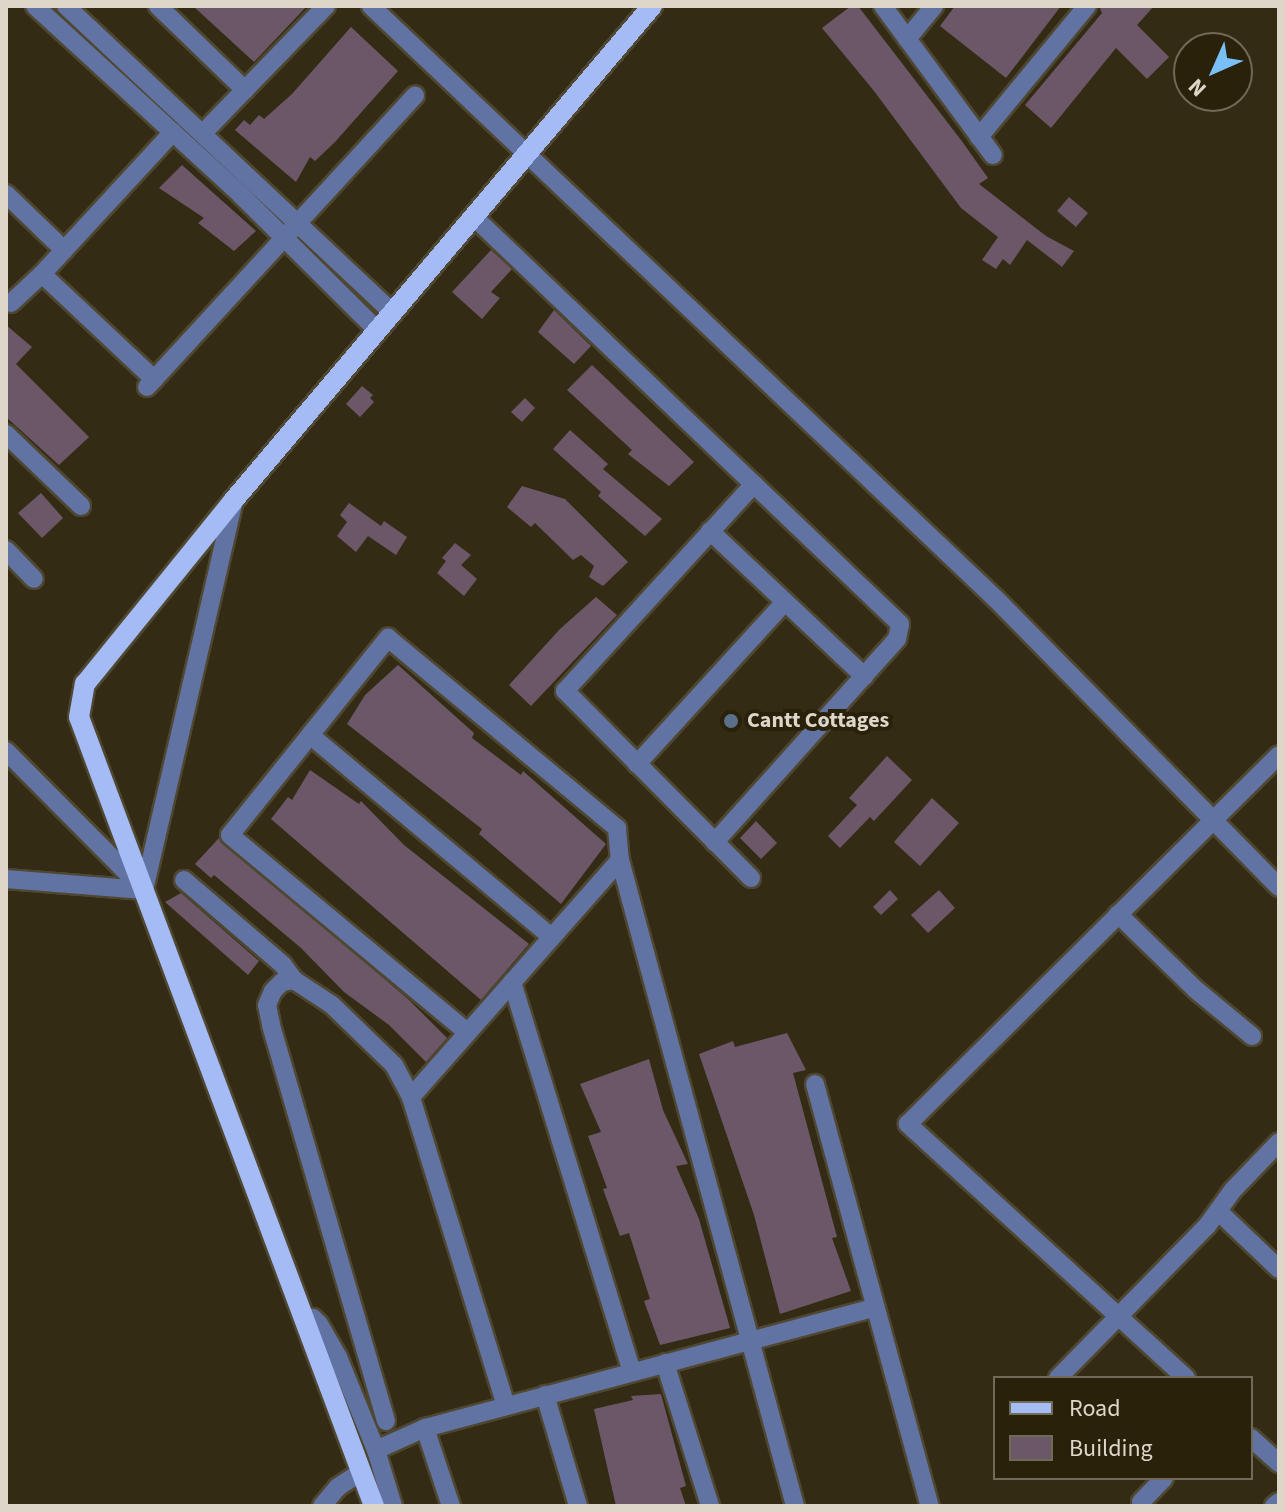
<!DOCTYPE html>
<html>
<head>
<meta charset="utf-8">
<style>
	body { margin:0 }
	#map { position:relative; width:1285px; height:1512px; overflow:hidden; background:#342b14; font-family:"Source Sans 3",sans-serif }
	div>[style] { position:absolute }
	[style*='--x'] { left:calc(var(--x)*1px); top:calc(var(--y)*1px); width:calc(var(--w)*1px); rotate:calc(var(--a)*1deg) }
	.building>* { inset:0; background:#6c5768 }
	.roads { filter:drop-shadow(2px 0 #4f4731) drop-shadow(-2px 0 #4f4731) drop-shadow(0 2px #4f4731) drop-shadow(0 -2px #4f4731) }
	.minor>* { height:18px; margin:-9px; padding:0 9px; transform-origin:9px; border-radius:9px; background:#6073a2 }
	.major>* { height:20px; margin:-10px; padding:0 10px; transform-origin:10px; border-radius:10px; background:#a4bbf5 }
	.dots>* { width:22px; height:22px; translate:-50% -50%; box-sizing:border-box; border:4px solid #2a210a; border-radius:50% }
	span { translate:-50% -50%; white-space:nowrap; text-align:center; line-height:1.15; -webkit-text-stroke:8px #2a210a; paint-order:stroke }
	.poi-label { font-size:22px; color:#dcd7c9; font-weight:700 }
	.left { translate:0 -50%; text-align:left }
	.frame { position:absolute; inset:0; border:8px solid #dcd7c9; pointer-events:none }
	.legend { position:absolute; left:993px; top:1376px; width:260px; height:104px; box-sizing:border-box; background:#2a210a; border:2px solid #716a56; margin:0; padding:10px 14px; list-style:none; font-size:24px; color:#dcd7c9 }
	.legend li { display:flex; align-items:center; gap:16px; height:40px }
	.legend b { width:40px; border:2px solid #716a56 }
	.north { position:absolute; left:1173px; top:32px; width:80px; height:80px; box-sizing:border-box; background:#2a210a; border:2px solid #716a56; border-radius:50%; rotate:225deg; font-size:22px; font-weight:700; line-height:32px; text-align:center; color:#dcd7c9 }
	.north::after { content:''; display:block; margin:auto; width:28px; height:36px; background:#79bff8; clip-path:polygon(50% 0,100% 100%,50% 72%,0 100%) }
</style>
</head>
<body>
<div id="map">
	<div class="building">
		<i style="clip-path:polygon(193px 6px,307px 6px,254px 62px)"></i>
		<i style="clip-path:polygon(851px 6px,858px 6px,961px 140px,988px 178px,979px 184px,1046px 236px,1074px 251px,1062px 267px,1027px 240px,1010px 265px,1003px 259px,996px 269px,982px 260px,998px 237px,961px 208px,874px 91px,822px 28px)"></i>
		<i style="clip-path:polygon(955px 6px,1061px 6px,1006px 78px,940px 26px)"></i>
		<i style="clip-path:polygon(1099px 6px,1154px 6px,1137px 25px,1169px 57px,1147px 79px,1116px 48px,1051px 128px,1025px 105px,1102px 13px)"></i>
		<i style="clip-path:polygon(351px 27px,398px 71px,335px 142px,315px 161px,310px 157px,296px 182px,235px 130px,244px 120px,250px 125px,259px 115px,264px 119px,292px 94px)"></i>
		<i style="clip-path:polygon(182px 165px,256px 231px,234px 251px,198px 223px,204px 218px,159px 188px)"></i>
		<i style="clip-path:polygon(1069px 197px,1088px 213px,1076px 227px,1057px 211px)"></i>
		<i style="clip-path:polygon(491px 250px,512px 269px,491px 292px,500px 298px,482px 319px,452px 292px)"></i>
		<i style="clip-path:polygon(554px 310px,591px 346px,574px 364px,538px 332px)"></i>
		<i style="clip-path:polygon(6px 325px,32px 347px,16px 364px,89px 437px,59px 465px,6px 417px)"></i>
		<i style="clip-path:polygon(592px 365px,694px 462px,669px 486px,628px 454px,632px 450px,567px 390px)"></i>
		<i style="clip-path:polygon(362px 386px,373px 395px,370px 398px,374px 402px,360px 417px,346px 404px)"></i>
		<i style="clip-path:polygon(525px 398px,535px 408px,522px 422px,511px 412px)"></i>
		<i style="clip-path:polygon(570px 430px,608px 464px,603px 469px,662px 519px,645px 536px,598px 496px,601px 492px,553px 449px)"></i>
		<i style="clip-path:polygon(522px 486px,565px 499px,628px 562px,603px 586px,589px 577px,594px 566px,581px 555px,573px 560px,535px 523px,531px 527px,507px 507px)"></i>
		<i style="clip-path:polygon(41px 493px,63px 518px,42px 538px,18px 513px)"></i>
		<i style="clip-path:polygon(349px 503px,381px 526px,384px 521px,407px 537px,396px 555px,368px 536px,356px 552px,337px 536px,347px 522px,340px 515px)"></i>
		<i style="clip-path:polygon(455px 543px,471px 555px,461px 565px,477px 579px,464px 596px,437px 573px,446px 561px,442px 558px)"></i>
		<i style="clip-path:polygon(596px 597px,617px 615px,531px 706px,509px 685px,560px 629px)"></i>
		<i style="clip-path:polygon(398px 665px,474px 733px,472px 738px,521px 775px,523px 771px,606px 844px,561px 904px,479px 834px,482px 829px,347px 724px,365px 695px)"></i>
		<i style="clip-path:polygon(887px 756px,912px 780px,874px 821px,870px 817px,840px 848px,828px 836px,857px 805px,849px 798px)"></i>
		<i style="clip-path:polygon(310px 770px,359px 804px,361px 801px,404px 845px,529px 944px,481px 1000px,271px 819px,288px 797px,292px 800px)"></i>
		<i style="clip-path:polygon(932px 798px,959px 823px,920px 866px,894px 842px)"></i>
		<i style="clip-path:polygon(756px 821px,777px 843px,761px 859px,740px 838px)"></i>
		<i style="clip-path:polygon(219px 838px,408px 999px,447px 1038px,426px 1062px,389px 1025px,344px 992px,301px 948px,214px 875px,211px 878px,195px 864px)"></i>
		<i style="clip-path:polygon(890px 890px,898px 899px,881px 915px,873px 907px)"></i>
		<i style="clip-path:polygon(939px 890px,955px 908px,928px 933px,911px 915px)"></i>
		<i style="clip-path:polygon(181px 893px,259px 961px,248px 975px,165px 902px)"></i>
		<i style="clip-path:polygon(787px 1033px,806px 1070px,793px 1073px,837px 1237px,832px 1238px,851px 1291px,780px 1314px,754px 1215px,699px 1054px,733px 1041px,735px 1047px)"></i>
		<i style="clip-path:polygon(649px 1059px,663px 1110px,688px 1164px,676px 1166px,699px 1219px,730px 1328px,660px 1345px,644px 1301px,650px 1299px,629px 1233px,620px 1236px,603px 1189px,607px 1188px,588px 1136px,601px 1132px,580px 1084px)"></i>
		<i style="clip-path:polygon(661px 1394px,686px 1486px,680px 1488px,686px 1506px,616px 1506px,594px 1409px,633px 1400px,631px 1396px)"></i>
	</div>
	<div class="roads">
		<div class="minor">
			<i style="--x:35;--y:6;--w:278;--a:42.5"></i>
			<i style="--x:240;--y:194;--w:193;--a:44.8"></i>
			<i style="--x:66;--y:6;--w:449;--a:43.2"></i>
			<i style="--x:158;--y:6;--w:121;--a:44"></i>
			<i style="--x:371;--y:6;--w:862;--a:43.5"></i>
			<i style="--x:996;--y:599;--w:404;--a:45.5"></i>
			<i style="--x:883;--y:6;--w:185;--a:53.6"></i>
			<i style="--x:907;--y:39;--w:43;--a:-50.7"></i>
			<i style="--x:204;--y:132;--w:175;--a:-45.9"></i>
			<i style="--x:979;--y:137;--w:170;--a:-50.5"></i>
			<i style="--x:6;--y:194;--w:81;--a:44"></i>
			<i style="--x:474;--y:217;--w:589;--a:43.69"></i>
			<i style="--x:900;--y:624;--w:15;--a:101"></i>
			<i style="--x:897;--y:639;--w:273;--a:131.9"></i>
			<i style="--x:42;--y:274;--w:193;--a:-47.3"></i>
			<i style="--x:11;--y:303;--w:42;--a:-43.1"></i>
			<i style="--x:42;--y:274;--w:154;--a:43.2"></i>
			<i style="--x:147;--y:387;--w:396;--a:-47.4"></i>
			<i style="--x:6;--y:434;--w:104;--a:43.8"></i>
			<i style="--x:710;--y:531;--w:212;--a:43.3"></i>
			<i style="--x:6;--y:550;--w:40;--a:46"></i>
			<i style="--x:310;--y:735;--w:315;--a:39.9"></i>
			<i style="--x:6;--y:751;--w:193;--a:45.2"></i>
			<i style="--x:637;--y:764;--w:219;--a:-47.6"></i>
			<i style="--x:751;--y:878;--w:264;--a:-134.8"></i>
			<i style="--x:565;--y:691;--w:280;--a:-47.6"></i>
			<i style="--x:6;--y:879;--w:138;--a:4.6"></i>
			<i style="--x:184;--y:880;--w:130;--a:40.6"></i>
			<i style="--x:283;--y:965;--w:19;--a:54"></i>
			<i style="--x:144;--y:890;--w:397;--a:-77"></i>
			<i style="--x:1118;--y:914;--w:107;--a:44.2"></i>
			<i style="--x:1195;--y:989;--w:74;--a:39.5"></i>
			<i style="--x:512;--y:982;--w:407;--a:72.9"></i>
			<i style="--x:467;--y:1032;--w:308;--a:-140.3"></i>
			<i style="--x:230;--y:835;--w:253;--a:-51.3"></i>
			<i style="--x:388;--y:638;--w:298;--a:39.7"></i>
			<i style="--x:617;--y:828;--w:32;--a:85"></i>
			<i style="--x:620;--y:860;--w:669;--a:74.84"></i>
			<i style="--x:815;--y:1084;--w:437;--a:74.8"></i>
			<i style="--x:1218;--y:1211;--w:84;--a:43.6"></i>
			<i style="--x:304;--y:1317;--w:9;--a:6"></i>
			<i style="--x:313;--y:1318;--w:8;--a:45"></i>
			<i style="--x:319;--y:1324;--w:38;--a:60"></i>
			<i style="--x:338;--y:1357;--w:100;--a:67.8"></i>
			<i style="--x:376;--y:1450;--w:59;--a:73.1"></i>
			<i style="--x:665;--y:1363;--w:150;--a:72.5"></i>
			<i style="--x:1058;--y:1378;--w:213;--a:-45.6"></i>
			<i style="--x:1207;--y:1226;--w:44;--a:-54.2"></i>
			<i style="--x:1233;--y:1190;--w:66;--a:-46.2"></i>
			<i style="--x:1186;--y:1378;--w:377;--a:-137.6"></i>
			<i style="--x:908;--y:1124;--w:523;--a:-44.85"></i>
			<i style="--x:545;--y:1395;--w:116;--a:73.4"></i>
			<i style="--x:506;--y:1406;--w:323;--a:-107.1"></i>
			<i style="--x:411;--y:1097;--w:316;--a:-48.6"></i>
			<i style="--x:386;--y:1421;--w:413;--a:-106.2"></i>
			<i style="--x:271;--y:1024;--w:19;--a:-102"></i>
			<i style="--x:267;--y:1005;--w:15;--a:-67"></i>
			<i style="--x:273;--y:991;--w:13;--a:-45"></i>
			<i style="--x:282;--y:982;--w:12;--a:-9"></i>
			<i style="--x:294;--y:980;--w:45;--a:33.3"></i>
			<i style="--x:332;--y:1005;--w:86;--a:44.1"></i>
			<i style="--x:394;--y:1065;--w:36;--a:62"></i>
			<i style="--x:425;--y:1428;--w:82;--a:71.6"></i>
			<i style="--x:1251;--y:1438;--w:38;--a:42"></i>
			<i style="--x:376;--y:1450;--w:54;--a:-24.2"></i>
			<i style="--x:425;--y:1428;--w:465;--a:-15"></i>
			<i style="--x:1141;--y:1502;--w:33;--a:-46"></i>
			<i style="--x:322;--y:1506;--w:25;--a:-50"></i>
			<i style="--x:338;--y:1487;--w:27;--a:-33"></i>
			<i style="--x:1274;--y:1506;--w:6;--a:-39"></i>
		</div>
		<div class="major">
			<i style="--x:374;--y:1506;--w:842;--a:-110.5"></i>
			<i style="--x:79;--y:717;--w:34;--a:-80"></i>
			<i style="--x:85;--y:684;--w:235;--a:-51"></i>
			<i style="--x:233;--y:501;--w:649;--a:-49.75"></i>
		</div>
	</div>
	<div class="dots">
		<i style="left:731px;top:721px;background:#5c6f8a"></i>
	</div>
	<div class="poi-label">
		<span class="left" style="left:747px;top:721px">Cantt Cottages</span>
	</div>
	<div class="frame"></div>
	<ul class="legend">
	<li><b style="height:10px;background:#a4bbf5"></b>Road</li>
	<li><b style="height:22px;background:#6c5768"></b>Building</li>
	</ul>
	<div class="north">N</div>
</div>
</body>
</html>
